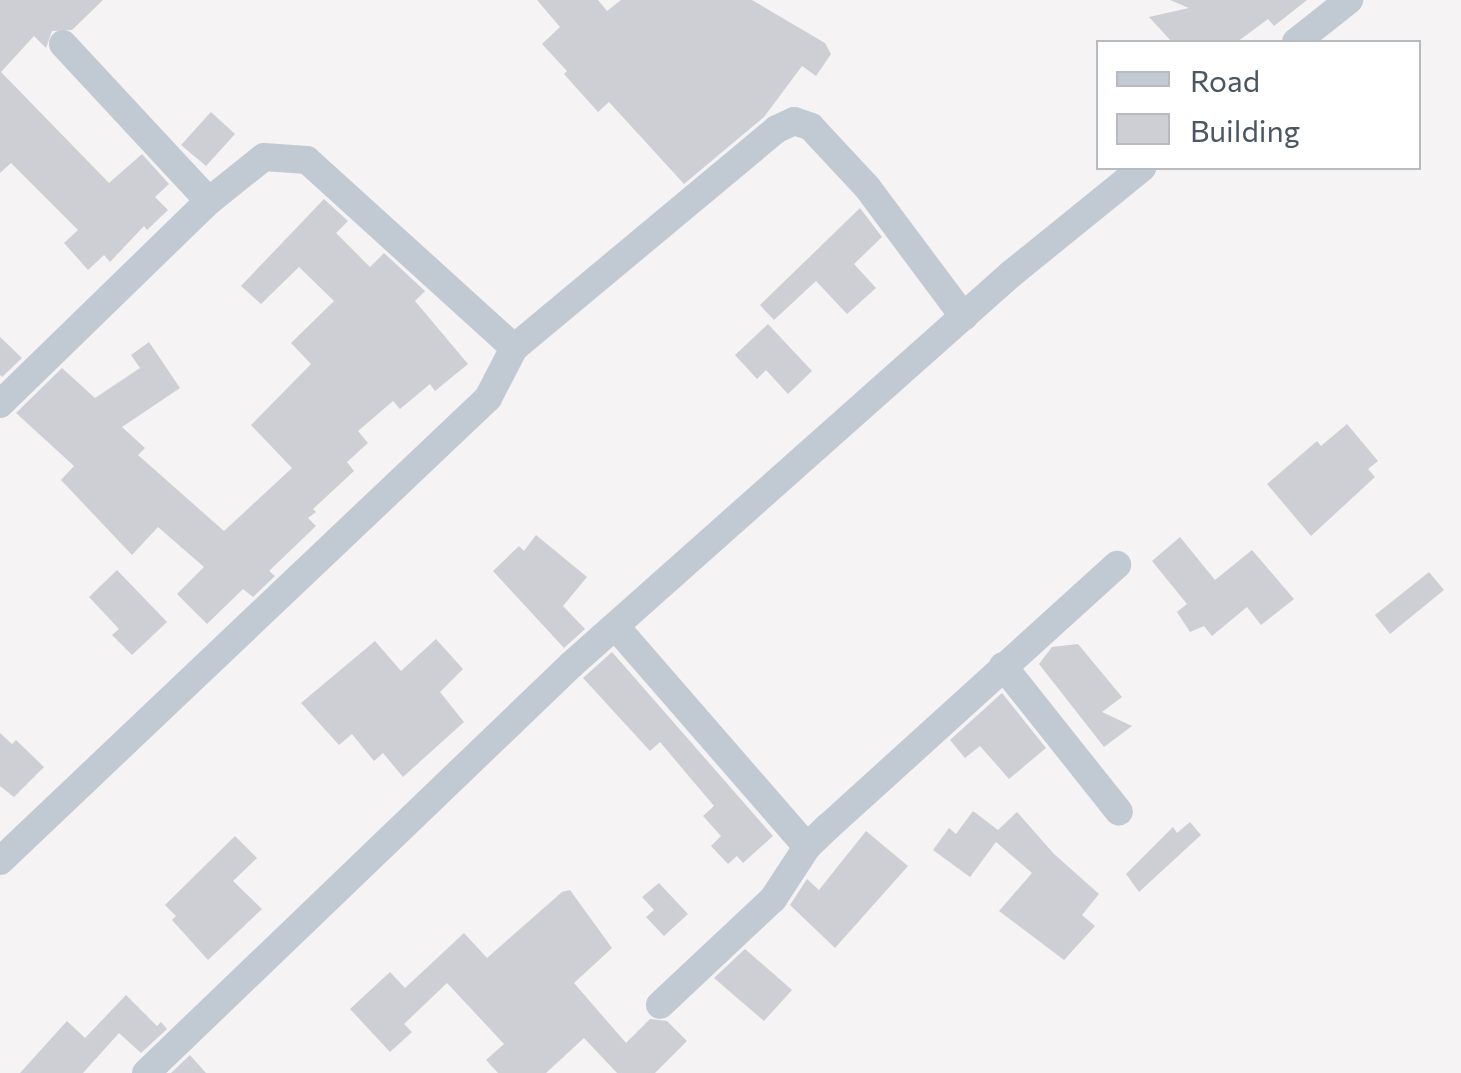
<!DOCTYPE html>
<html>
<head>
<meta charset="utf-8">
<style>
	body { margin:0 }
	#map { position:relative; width:1461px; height:1073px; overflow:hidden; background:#f5f3f3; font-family:Commissioner,sans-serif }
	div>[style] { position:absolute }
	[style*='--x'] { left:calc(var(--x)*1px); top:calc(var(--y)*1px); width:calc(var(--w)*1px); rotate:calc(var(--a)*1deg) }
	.building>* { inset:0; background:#cdcfd5 }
	.minor>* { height:28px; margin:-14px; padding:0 14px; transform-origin:14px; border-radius:14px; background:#c1cad2 }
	span { translate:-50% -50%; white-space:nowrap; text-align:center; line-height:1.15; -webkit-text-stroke:10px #fff; paint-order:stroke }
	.legend { position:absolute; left:1096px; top:40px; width:325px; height:130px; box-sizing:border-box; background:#fff; border:2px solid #b7bbc0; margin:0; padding:12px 18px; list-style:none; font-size:30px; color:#4a5661 }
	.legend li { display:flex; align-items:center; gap:20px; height:50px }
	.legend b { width:50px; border:2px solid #b7bbc0 }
</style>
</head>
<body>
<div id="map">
	<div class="building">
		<i style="clip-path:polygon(0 0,103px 0,72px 30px,52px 31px,46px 48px,34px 36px,1px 72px,109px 183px,142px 154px,169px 184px,155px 197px,168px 210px,147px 230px,144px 226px,110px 262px,104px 255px,88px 270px,64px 243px,78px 230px,11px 163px,0 173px)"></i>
		<i style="clip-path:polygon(537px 0,598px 0,607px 11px,621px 0,752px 0,825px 43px,831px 54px,816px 76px,802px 66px,764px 117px,684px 184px,609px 102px,598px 112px,564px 74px,567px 71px,542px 44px,560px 27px)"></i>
		<i style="clip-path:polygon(1170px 0,1307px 0,1274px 26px,1268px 19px,1237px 42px,1172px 42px,1149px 17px,1189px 8px)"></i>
		<i style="clip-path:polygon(211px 112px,235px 134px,206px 166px,181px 145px)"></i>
		<i style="clip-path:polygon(324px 199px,348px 221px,336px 233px,370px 267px,384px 253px,425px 291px,415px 301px,468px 364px,435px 391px,430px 384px,400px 409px,393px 401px,358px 431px,368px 443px,347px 462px,354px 471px,313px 509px,316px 512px,308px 518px,316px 526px,269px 571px,275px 576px,253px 597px,243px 589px,207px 624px,177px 594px,204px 567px,158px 527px,132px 555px,61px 480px,74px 466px,16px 413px,62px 368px,95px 398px,140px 368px,131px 355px,149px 342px,180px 388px,122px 427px,145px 448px,138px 455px,224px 531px,292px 468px,251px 425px,311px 364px,291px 343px,334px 301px,299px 267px,261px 304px,241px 286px)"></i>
		<i style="clip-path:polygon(860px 208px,882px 237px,854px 264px,876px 288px,847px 314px,816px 281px,774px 320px,760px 305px)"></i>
		<i style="clip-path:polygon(768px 324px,812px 371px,788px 394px,766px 370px,757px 379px,735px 355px)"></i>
		<i style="clip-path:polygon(0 337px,22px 358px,2px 377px,0 375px)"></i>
		<i style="clip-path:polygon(1347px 424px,1378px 461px,1368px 469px,1375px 477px,1311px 536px,1267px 484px,1317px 441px,1321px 446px)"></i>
		<i style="clip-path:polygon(536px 535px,587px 577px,563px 606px,585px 629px,564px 648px,493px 571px,519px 546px,524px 551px)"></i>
		<i style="clip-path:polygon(1180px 537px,1215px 580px,1252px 550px,1294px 599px,1261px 625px,1247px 607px,1212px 636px,1204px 626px,1190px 632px,1177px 612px,1187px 604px,1152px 561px)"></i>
		<i style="clip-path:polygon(117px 570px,167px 622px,132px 655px,112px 635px,119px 629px,89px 597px)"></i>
		<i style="clip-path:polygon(1429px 572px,1444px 590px,1390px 634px,1375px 615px)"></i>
		<i style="clip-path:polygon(436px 639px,463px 669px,440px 692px,464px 722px,403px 777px,383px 753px,374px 761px,352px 734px,339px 745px,301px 703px,375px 641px,401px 671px)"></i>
		<i style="clip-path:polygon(1078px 644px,1122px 697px,1102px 712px,1132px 726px,1104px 747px,1039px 664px,1052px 647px)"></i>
		<i style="clip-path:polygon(612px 652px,773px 836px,743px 863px,737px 856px,728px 864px,711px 846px,721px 836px,703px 816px,714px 806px,660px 742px,650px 751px,583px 678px)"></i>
		<i style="clip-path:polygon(1002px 693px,1046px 748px,1009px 779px,980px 746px,965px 758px,950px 740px)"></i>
		<i style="clip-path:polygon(0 733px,12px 744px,16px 740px,44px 767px,14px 797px,0 786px)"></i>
		<i style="clip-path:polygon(973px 811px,998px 830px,1017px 812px,1054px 854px,1099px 894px,1082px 915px,1095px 926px,1064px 960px,999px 911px,1032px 873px,996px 842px,970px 877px,933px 850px,949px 828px,956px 834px)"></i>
		<i style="clip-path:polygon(1190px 822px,1201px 835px,1139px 892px,1126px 874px,1173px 827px,1177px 833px)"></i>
		<i style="clip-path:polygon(866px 831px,908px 866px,835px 948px,790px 905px,807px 879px,819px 890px)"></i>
		<i style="clip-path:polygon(235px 836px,257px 858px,233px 881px,262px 909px,208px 960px,172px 920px,176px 916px,165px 905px)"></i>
		<i style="clip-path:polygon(659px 883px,688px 914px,664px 936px,646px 917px,654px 910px,642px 897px)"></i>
		<i style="clip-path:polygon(570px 890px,612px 948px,574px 983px,626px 1043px,650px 1019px,667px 1021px,687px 1041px,655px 1073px,617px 1073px,584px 1038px,546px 1073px,498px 1073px,486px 1060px,504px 1044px,447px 983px,404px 1024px,412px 1032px,390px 1052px,350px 1009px,390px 972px,405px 988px,464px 933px,487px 958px,562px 892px)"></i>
		<i style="clip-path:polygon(745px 949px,792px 990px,764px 1021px,714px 978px)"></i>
		<i style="clip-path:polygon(126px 995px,157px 1026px,161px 1022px,167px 1029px,141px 1053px,119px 1033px,83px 1073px,20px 1073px,67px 1021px,85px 1038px)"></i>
		<i style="clip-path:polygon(190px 1055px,206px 1073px,171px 1073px)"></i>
	</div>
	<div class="minor">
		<i style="--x:1296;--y:42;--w:68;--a:-38.4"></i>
		<i style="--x:63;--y:44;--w:214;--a:47.1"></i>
		<i style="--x:0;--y:404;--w:291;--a:-44.2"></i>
		<i style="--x:209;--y:201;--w:70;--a:-38.7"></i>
		<i style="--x:264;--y:157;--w:43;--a:4"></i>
		<i style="--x:307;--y:160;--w:280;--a:42.2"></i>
		<i style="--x:616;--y:627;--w:291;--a:49"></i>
		<i style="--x:1003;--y:666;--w:186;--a:51.5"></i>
		<i style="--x:0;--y:861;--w:673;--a:-43.49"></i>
		<i style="--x:488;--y:398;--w:56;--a:-62.5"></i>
		<i style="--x:514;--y:348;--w:342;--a:-39.8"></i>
		<i style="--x:777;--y:129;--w:19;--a:-25"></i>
		<i style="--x:794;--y:121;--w:18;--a:19"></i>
		<i style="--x:811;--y:127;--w:82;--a:47"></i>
		<i style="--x:867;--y:187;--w:162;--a:53.3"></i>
		<i style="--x:660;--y:1005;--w:155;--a:-43.2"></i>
		<i style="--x:773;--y:899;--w:62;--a:-56.8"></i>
		<i style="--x:807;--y:847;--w:30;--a:-44"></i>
		<i style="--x:829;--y:826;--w:389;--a:-42.2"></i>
		<i style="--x:146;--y:1073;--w:589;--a:-43.83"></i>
		<i style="--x:571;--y:665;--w:589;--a:-41.63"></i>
		<i style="--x:1011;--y:274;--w:169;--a:-39"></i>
	</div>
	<ul class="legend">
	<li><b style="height:12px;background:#c1cad2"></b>Road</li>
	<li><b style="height:28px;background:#cdcfd5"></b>Building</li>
	</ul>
</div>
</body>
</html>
